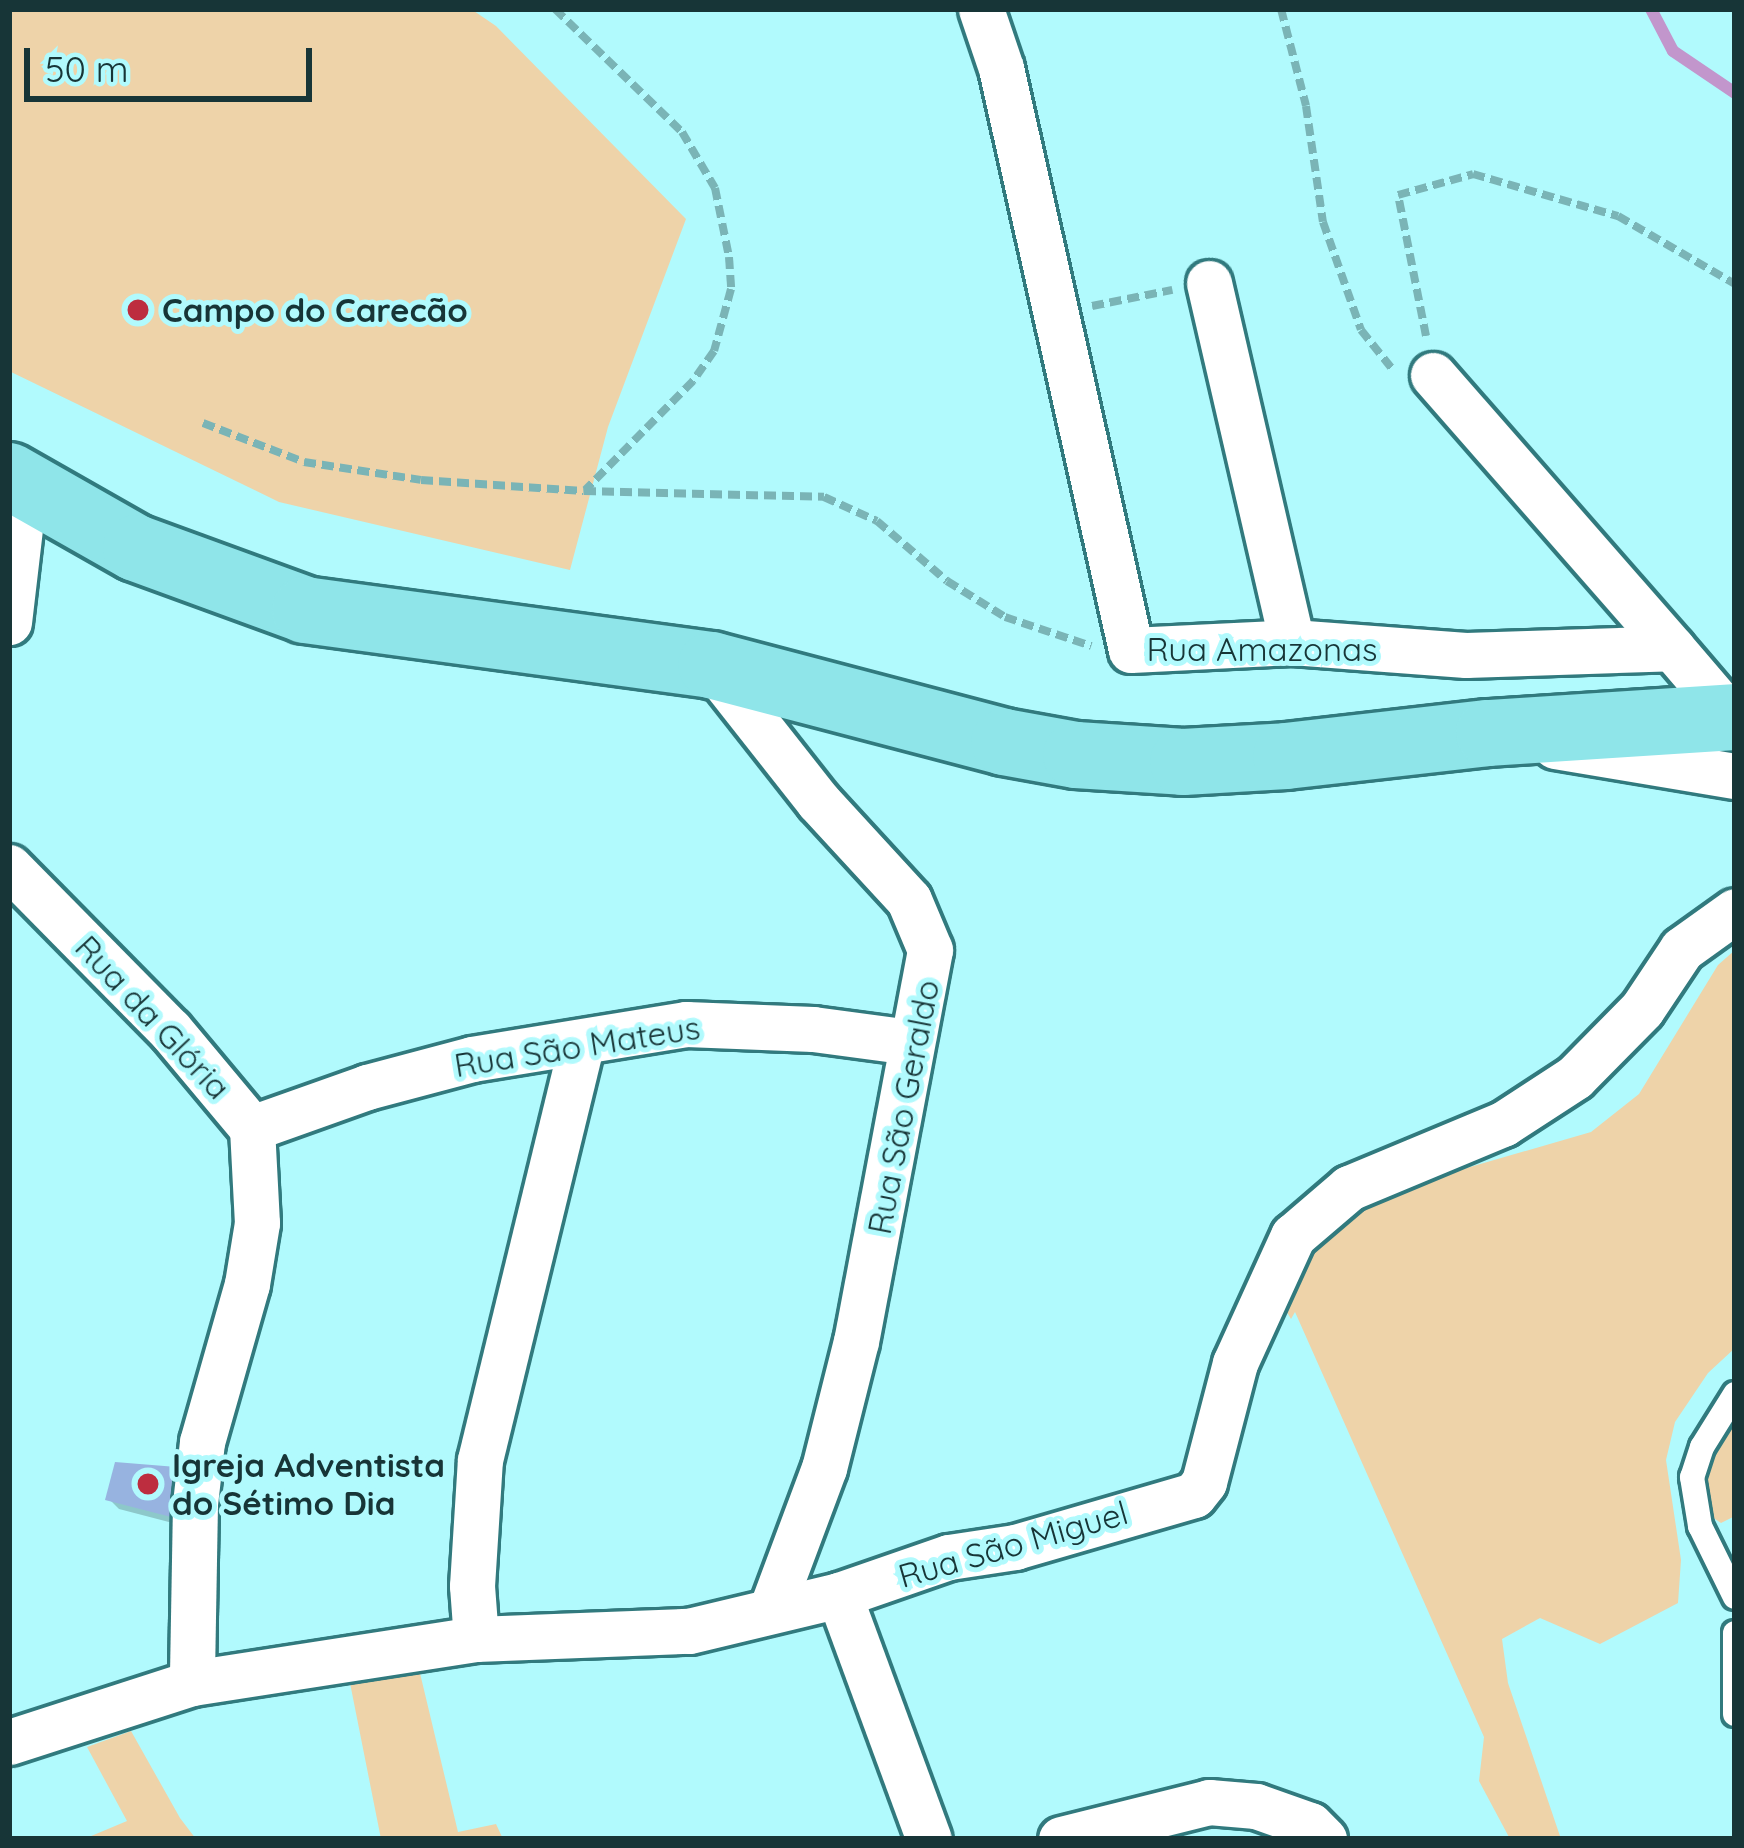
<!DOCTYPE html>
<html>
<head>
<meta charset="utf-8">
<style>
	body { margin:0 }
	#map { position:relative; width:1744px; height:1848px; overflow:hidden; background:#b1fafd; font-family:Quicksand,sans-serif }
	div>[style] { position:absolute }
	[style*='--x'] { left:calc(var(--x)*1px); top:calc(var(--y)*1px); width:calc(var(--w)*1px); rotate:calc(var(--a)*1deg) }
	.green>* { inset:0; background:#eed3a9 }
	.shadow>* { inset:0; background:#0003 }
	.stream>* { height:12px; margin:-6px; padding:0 6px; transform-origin:6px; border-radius:6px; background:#c296cc }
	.building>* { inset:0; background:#97b3e0 }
	.path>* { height:8px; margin-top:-4px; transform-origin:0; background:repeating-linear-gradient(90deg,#7ab4b6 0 12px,transparent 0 18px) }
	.roads { filter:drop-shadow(3px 0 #317a7e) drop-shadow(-3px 0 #317a7e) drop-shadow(0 3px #317a7e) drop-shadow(0 -3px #317a7e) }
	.lane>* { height:24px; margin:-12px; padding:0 12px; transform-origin:12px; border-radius:12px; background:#fff }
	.street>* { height:45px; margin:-22.5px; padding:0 22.5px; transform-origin:22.5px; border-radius:22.5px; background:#fff }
	.primary>* { height:66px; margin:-33px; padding:0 33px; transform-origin:33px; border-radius:33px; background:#8fe5e9 }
	.dots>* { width:33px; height:33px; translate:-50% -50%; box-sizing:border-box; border:6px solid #b1fafd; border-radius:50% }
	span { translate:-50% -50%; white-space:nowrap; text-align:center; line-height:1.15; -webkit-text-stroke:10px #b1fafd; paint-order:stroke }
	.poi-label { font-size:33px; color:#173537; font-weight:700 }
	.left { translate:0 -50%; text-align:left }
	.street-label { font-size:33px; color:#173537 }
	.frame { position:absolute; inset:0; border:12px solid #173537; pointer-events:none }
	.scale { position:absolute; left:24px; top:48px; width:288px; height:54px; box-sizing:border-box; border:6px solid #173537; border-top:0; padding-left:15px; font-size:36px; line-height:42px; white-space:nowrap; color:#173537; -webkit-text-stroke:9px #b1fafd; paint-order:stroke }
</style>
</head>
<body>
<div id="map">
	<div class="green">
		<i style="clip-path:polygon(9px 9px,471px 9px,496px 26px,686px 219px,608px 427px,570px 570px,279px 502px,9px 371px)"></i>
		<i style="clip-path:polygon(1735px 950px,1735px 1348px,1708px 1373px,1675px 1422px,1666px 1460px,1681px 1560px,1678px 1603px,1600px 1644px,1540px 1618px,1502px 1639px,1508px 1683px,1561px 1839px,1510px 1839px,1479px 1781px,1484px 1737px,1295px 1312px,1291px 1319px,1274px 1291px,1353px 1201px,1591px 1132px,1639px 1094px,1718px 965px)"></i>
		<i style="clip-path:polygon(1735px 1411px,1735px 1516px,1721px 1523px,1703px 1511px,1702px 1486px)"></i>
		<i style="clip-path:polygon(419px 1669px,458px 1832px,496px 1824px,503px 1839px,381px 1839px,350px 1683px)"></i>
		<i style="clip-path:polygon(131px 1731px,180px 1818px,196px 1839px,84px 1839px,127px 1821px,87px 1747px)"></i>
	</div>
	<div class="shadow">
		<i style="clip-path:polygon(117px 1465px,188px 1527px,119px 1509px,109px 1499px)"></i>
	</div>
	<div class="stream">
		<i style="--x:1651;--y:9;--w:47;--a:62.4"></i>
		<i style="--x:1673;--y:51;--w:75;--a:34.1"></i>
	</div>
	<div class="building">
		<i style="clip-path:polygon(115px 1462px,189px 1468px,179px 1519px,105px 1500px)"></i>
	</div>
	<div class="path">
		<i style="--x:555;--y:9;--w:177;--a:44.1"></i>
		<i style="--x:682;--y:132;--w:65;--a:59.5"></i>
		<i style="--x:715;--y:188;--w:70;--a:78.5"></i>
		<i style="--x:729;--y:257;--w:32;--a:86"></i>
		<i style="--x:731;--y:289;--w:64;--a:105.3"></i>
		<i style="--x:714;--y:351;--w:37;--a:125"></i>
		<i style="--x:693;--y:381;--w:153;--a:134.7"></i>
		<i style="--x:1281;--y:9;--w:100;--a:75.5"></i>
		<i style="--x:1306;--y:106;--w:117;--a:81.7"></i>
		<i style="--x:1323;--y:222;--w:114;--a:70.6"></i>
		<i style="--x:1361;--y:330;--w:51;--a:51.3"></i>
		<i style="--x:1092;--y:306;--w:82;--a:-11.3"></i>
		<i style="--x:1426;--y:336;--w:144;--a:-101.2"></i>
		<i style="--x:1398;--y:195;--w:78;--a:-15.6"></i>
		<i style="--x:1473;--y:174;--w:151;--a:16.2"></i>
		<i style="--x:1618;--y:216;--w:135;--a:30.2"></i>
		<i style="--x:203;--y:423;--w:108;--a:21.1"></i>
		<i style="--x:304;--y:462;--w:118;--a:8.7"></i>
		<i style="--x:421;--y:480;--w:163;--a:3.9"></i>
		<i style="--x:584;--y:491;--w:240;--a:1.4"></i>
		<i style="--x:824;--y:497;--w:58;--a:24.4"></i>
		<i style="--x:877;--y:521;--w:92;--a:40.6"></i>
		<i style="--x:947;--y:581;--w:68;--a:31.8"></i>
		<i style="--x:1005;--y:617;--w:91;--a:18.6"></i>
	</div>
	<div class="roads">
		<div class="lane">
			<i style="--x:1735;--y:1394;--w:62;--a:121.9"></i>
			<i style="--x:1702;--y:1447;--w:32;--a:108"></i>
			<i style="--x:1692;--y:1477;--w:50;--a:80.7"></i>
			<i style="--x:1700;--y:1526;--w:79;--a:63.8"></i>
			<i style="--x:1735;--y:1633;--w:81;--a:90"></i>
		</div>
		<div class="street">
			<i style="--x:981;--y:9;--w:62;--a:71.3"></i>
			<i style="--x:1001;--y:68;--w:596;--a:77.41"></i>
			<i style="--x:1131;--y:650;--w:161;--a:-2.8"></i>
			<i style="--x:1292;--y:642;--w:174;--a:4.3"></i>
			<i style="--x:1466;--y:655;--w:206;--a:-1.9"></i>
			<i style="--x:1672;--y:648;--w:89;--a:49.5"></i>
			<i style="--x:1209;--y:283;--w:368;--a:77"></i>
			<i style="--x:1433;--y:375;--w:363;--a:48.8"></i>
			<i style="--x:9;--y:622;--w:137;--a:-83.3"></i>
			<i style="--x:711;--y:665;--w:173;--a:51.8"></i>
			<i style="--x:818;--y:801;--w:134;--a:47.4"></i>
			<i style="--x:909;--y:900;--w:54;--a:67.2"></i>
			<i style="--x:930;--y:950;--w:398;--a:100.7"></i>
			<i style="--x:856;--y:1341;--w:131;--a:104.1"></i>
			<i style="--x:824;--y:1468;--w:152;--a:110.5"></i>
			<i style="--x:1555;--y:746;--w:182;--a:9.5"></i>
			<i style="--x:9;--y:867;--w:229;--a:45.4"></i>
			<i style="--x:170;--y:1030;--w:128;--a:50.1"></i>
			<i style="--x:252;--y:1128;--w:95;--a:87"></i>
			<i style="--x:257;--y:1223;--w:62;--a:99.3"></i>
			<i style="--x:247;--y:1284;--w:164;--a:105.9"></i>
			<i style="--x:202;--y:1442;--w:61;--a:96.5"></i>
			<i style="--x:195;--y:1503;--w:180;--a:91"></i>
			<i style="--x:252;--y:1128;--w:122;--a:-19.6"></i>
			<i style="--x:367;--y:1087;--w:109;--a:-14.9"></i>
			<i style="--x:472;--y:1059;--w:217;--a:-9.3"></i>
			<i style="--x:686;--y:1024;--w:127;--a:2.3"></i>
			<i style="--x:813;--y:1029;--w:98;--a:7.6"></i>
			<i style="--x:839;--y:1595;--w:260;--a:69.8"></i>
			<i style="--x:476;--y:1639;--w:53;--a:-94.3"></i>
			<i style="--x:472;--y:1586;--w:126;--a:-86.4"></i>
			<i style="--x:480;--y:1460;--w:430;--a:-76.3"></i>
			<i style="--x:9;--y:1742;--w:192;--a:-17.9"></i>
			<i style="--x:192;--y:1683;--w:287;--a:-8.8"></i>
			<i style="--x:476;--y:1639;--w:213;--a:-2.2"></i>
			<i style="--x:689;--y:1631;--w:154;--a:-13.5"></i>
			<i style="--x:839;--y:1595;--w:116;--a:-19.1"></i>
			<i style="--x:949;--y:1557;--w:67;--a:-8.6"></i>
			<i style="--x:1015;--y:1547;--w:186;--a:-16.2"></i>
			<i style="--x:1194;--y:1495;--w:16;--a:-52"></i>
			<i style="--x:1204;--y:1482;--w:123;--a:-75.4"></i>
			<i style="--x:1235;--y:1363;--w:140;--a:-65.5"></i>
			<i style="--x:1293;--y:1236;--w:74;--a:-40.6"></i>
			<i style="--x:1349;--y:1188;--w:167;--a:-22.6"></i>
			<i style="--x:1503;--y:1124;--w:86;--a:-33.1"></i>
			<i style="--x:1575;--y:1077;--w:95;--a:-45.4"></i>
			<i style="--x:1642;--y:1009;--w:72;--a:-56.3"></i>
			<i style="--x:1682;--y:949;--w:65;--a:-35.6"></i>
			<i style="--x:1061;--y:1839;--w:153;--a:-14"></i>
			<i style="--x:1209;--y:1802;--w:47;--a:4.9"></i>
			<i style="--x:1256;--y:1806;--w:57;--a:19.4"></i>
			<i style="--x:1310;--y:1825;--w:20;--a:45"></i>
		</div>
		<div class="primary">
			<i style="--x:9;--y:476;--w:146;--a:29.6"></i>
			<i style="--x:136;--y:548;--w:180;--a:20.1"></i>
			<i style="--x:305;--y:610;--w:410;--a:7.7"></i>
			<i style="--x:711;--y:665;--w:303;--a:14.7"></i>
			<i style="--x:1004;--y:742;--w:73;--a:10.2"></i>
			<i style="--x:1076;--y:755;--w:107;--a:3.7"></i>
			<i style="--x:1183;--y:762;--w:103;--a:-3.3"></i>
			<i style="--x:1286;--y:756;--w:204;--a:-6.5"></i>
			<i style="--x:1489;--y:733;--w:247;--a:-3.7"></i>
		</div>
	</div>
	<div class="dots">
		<i style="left:138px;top:310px;background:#bd2d3f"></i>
		<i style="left:148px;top:1484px;background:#bd2d3f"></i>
	</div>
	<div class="poi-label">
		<span class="left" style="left:162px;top:310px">Campo do Carecão</span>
		<span class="left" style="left:172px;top:1484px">Igreja Adventista<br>do Sétimo Dia</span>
	</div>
	<div class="street-label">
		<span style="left:1262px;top:649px">Rua Amazonas</span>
		<span style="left:153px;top:1017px;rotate:47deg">Rua da Glória</span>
		<span style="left:577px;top:1046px;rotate:-9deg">Rua São Mateus</span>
		<span style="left:903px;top:1107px;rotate:-79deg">Rua São Geraldo</span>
		<span style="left:1013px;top:1544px;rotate:-16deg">Rua São Miguel</span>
	</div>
	<div class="frame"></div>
	<div class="scale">50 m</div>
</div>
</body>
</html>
